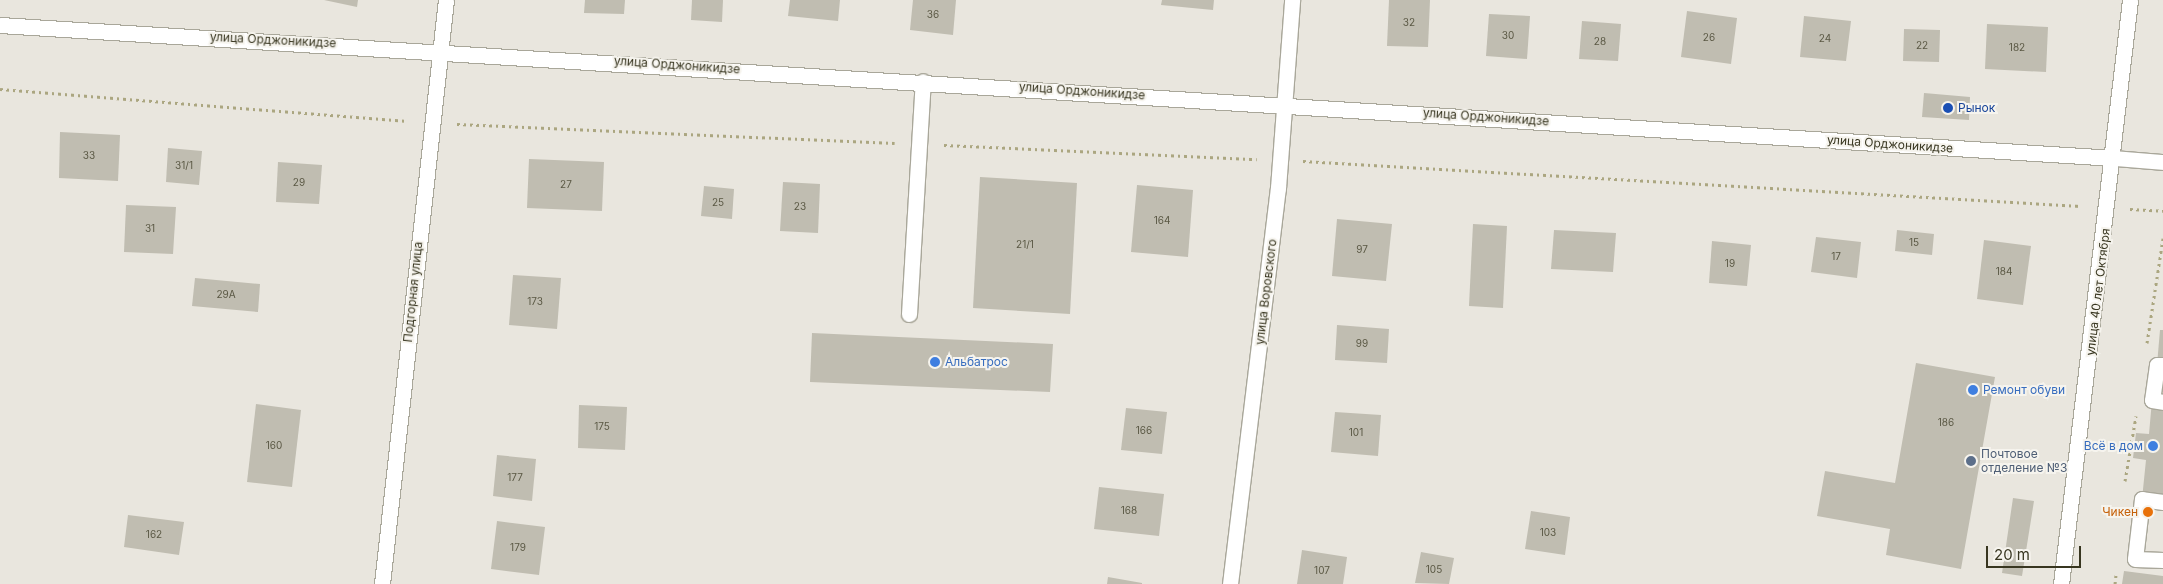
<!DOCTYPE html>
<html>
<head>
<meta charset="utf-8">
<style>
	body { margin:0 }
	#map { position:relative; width:2163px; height:584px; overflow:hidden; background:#e9e6de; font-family:Inter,sans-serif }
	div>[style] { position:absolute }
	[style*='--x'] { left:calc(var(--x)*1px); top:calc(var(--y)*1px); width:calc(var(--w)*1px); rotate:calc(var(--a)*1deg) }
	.building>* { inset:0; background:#c0bdb1 }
	.path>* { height:3px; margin-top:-1.5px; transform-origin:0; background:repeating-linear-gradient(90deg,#aba680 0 2.5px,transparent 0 6.5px) }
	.roads { filter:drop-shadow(1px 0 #a9a79a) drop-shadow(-1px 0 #a9a79a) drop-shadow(0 1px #a9a79a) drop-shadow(0 -1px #a9a79a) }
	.service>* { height:15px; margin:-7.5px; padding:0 7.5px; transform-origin:7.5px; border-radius:7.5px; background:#fff }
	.pedestrian>* { height:15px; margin:-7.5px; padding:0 7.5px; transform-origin:7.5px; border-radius:7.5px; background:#fff }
	.minor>* { height:15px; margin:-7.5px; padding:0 7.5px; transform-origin:7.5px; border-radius:7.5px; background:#fff }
	.tertiary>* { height:15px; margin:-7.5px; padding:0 7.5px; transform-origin:7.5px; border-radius:7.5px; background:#fff }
	.dots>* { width:14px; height:14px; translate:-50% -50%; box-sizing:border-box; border:2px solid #f6f4ee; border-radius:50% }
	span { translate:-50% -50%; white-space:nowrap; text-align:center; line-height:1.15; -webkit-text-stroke:4px #f6f4ee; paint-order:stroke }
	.number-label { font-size:10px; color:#5a5844 }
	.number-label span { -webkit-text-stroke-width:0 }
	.street-label { font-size:12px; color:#383620 }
	.transit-label { font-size:12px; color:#164399 }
	.left { translate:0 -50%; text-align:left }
	.shop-label { font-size:12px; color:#366cbe }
	.right { translate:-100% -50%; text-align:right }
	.service-label { font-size:12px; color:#4e5e75 }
	.food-label { font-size:12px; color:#c56008 }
	.scale { position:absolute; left:1986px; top:546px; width:95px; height:22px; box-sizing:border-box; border:2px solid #383620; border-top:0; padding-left:6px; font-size:15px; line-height:18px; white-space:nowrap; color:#383620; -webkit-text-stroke:4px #f6f4ee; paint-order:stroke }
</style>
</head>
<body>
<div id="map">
	<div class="building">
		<i style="clip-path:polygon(324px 0,358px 0,357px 7px)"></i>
		<i style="clip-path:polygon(585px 0,625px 0,624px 14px,584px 13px)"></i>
		<i style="clip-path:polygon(692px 0,723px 0,722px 22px,691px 20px)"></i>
		<i style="clip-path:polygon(790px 0,840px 0,838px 21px,788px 16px)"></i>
		<i style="clip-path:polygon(913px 0,956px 0,953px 35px,910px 30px)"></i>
		<i style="clip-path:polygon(1162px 0,1214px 0,1213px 10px,1161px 5px)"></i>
		<i style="clip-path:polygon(1389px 0,1430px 0,1428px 47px,1387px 46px)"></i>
		<i style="clip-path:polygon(1687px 11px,1737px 18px,1731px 64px,1681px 57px)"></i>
		<i style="clip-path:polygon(1489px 14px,1530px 16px,1527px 59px,1486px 56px)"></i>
		<i style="clip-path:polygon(1804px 16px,1851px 21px,1846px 61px,1800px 57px)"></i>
		<i style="clip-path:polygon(1582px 21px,1621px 24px,1618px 61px,1579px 59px)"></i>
		<i style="clip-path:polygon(1987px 24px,2048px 27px,2046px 72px,1985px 69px)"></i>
		<i style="clip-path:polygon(1904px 29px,1940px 30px,1939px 62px,1903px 61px)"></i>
		<i style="clip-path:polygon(1924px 93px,1970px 97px,1969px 120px,1922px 117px)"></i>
		<i style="clip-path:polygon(60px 132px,120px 135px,118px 181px,59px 178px)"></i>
		<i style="clip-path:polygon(168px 148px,202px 151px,199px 185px,166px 182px)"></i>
		<i style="clip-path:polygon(529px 159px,604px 162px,602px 211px,527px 208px)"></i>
		<i style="clip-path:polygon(278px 162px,322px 165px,319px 204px,276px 202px)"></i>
		<i style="clip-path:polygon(980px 177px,1077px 183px,1070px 314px,973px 308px)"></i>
		<i style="clip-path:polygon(783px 182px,820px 184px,818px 233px,780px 231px)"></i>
		<i style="clip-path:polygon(1137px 185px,1193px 190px,1188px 257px,1131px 252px)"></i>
		<i style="clip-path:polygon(704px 186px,734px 189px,732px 219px,701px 216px)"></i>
		<i style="clip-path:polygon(126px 205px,176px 207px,173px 254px,124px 252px)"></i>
		<i style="clip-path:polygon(1337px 219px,1392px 224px,1386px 281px,1332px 276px)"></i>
		<i style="clip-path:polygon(1473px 224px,1507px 226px,1503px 308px,1469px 306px)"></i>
		<i style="clip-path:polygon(1554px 230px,1616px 233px,1613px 272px,1551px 269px)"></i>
		<i style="clip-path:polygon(1897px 230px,1934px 234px,1932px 255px,1895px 251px)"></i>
		<i style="clip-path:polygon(1816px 237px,1861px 242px,1857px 278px,1811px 272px)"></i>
		<i style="clip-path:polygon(1984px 240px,2031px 246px,2023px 305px,1977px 299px)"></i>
		<i style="clip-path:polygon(1712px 241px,1751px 245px,1747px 286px,1709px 283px)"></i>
		<i style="clip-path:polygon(513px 275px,561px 278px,557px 329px,509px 325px)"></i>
		<i style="clip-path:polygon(195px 278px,260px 284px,258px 312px,192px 306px)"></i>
		<i style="clip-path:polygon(1337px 325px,1389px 329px,1387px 363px,1335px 360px)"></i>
		<i style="clip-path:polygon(2160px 330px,2163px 330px,2163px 365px,2157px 365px)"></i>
		<i style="clip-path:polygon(812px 333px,1053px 344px,1050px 392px,810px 382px)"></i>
		<i style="clip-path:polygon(1916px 363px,1995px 377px,1961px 569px,1886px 555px,1890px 529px,1817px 516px,1825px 471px,1895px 483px)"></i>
		<i style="clip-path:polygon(2152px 400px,2163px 402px,2163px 502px,2142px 499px,2146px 460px,2133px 458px,2136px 433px,2149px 434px)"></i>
		<i style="clip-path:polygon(256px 404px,301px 410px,292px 487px,247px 482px)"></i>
		<i style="clip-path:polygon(579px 405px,627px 407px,625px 450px,578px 448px)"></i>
		<i style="clip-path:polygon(1126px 408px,1167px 412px,1162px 454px,1121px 450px)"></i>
		<i style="clip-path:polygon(1335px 412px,1381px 415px,1378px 456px,1331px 452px)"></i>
		<i style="clip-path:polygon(497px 455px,536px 459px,532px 501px,493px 496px)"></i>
		<i style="clip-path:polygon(1099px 487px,1164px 494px,1159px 536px,1094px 529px)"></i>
		<i style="clip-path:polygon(2013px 498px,2034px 501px,2022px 576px,2002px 573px)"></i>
		<i style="clip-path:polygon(1531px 511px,1570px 517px,1565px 555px,1525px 549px)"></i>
		<i style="clip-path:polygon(128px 515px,184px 522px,179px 555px,124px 547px)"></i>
		<i style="clip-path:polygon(497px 521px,545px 527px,539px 575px,491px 569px)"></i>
		<i style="clip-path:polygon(1302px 550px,1347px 557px,1343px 584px,1297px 584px)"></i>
		<i style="clip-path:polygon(1421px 552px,1454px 558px,1449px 584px,1415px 583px)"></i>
		<i style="clip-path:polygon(2124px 571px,2163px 576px,2163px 584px,2122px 584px)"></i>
		<i style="clip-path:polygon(1108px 577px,1142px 583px,1142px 584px,1107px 584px)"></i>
	</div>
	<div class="path">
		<i style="--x:0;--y:89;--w:409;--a:4.5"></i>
		<i style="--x:457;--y:124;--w:438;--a:2.5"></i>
		<i style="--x:944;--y:145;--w:313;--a:2.6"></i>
		<i style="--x:1303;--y:161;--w:779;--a:3.31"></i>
		<i style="--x:2130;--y:209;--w:33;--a:3"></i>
		<i style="--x:2147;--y:343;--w:106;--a:-81.3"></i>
		<i style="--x:2125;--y:481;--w:66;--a:-80.4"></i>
		<i style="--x:2115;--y:584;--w:9;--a:-84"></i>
	</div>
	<div class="roads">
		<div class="service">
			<i style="--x:909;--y:314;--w:233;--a:-86.6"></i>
		</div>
		<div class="pedestrian">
			<i style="--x:2163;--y:365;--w:6;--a:180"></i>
			<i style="--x:2157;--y:365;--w:35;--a:98"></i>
			<i style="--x:2152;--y:400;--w:11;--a:10"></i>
			<i style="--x:2163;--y:502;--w:21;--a:-172"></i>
			<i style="--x:2142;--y:499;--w:60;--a:96.7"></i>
			<i style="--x:2135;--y:559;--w:28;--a:2"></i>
		</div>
		<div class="minor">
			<i style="--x:2114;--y:158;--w:49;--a:4.7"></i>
			<i style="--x:382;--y:584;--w:587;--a:-83.75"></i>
			<i style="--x:1230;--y:584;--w:399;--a:-83.1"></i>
			<i style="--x:1278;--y:188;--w:189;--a:-85.7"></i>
		</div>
		<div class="tertiary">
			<i style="--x:0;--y:25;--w:2118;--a:3.6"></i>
			<i style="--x:2061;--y:584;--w:588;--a:-83.26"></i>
		</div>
	</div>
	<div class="dots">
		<i style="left:1948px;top:108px;background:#1a4fb4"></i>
		<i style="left:935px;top:362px;background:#3f7fe0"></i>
		<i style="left:1973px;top:390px;background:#3f7fe0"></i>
		<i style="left:2153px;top:446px;background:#3f7fe0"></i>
		<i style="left:1971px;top:461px;background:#5c6f8a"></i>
		<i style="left:2148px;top:512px;background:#e8710a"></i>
	</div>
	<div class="number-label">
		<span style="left:933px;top:15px">36</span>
		<span style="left:1409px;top:23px">32</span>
		<span style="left:1508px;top:36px">30</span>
		<span style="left:1709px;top:38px">26</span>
		<span style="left:1825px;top:39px">24</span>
		<span style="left:1600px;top:42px">28</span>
		<span style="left:1922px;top:46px">22</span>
		<span style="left:2017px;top:48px">182</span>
		<span style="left:89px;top:156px">33</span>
		<span style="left:184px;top:166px">31/1</span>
		<span style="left:299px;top:183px">29</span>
		<span style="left:566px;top:185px">27</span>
		<span style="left:718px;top:203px">25</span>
		<span style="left:800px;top:207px">23</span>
		<span style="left:1162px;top:221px">164</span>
		<span style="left:150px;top:229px">31</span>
		<span style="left:1914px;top:243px">15</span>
		<span style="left:1025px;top:245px">21/1</span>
		<span style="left:1362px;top:250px">97</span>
		<span style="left:1836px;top:257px">17</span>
		<span style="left:1730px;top:264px">19</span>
		<span style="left:2004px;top:272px">184</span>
		<span style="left:226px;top:295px">29А</span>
		<span style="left:535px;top:302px">173</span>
		<span style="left:1362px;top:344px">99</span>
		<span style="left:1946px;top:423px">186</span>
		<span style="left:602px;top:427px">175</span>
		<span style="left:1144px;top:431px">166</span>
		<span style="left:1356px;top:433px">101</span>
		<span style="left:274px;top:446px">160</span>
		<span style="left:515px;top:478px">177</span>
		<span style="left:1129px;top:511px">168</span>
		<span style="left:1548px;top:533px">103</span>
		<span style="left:154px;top:535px">162</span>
		<span style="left:518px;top:548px">179</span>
		<span style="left:1434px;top:570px">105</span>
		<span style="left:1322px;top:571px">107</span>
	</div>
	<div class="street-label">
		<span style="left:273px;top:40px;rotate:3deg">улица Орджоникидзе</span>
		<span style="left:677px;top:65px;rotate:4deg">улица Орджоникидзе</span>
		<span style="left:1082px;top:91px;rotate:4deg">улица Орджоникидзе</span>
		<span style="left:1486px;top:117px;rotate:4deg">улица Орджоникидзе</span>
		<span style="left:1890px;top:144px;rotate:4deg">улица Орджоникидзе</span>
		<span style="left:413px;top:292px;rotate:-84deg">Подгорная улица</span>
		<span style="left:1266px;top:292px;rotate:-83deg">улица Воровского</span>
		<span style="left:2098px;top:292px;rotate:-83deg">улица 40 лет Октября</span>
	</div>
	<div class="transit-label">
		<span class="left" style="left:1958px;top:108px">Рынок</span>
	</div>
	<div class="shop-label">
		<span class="left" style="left:945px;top:362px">Альбатрос</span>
		<span class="left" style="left:1983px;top:390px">Ремонт обуви</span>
		<span class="right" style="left:2143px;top:446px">Всё в дом</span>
	</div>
	<div class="service-label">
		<span class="left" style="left:1981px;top:461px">Почтовое<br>отделение №3</span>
	</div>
	<div class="food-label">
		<span class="right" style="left:2138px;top:512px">Чикен</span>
	</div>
	<div class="scale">20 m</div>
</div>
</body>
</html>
